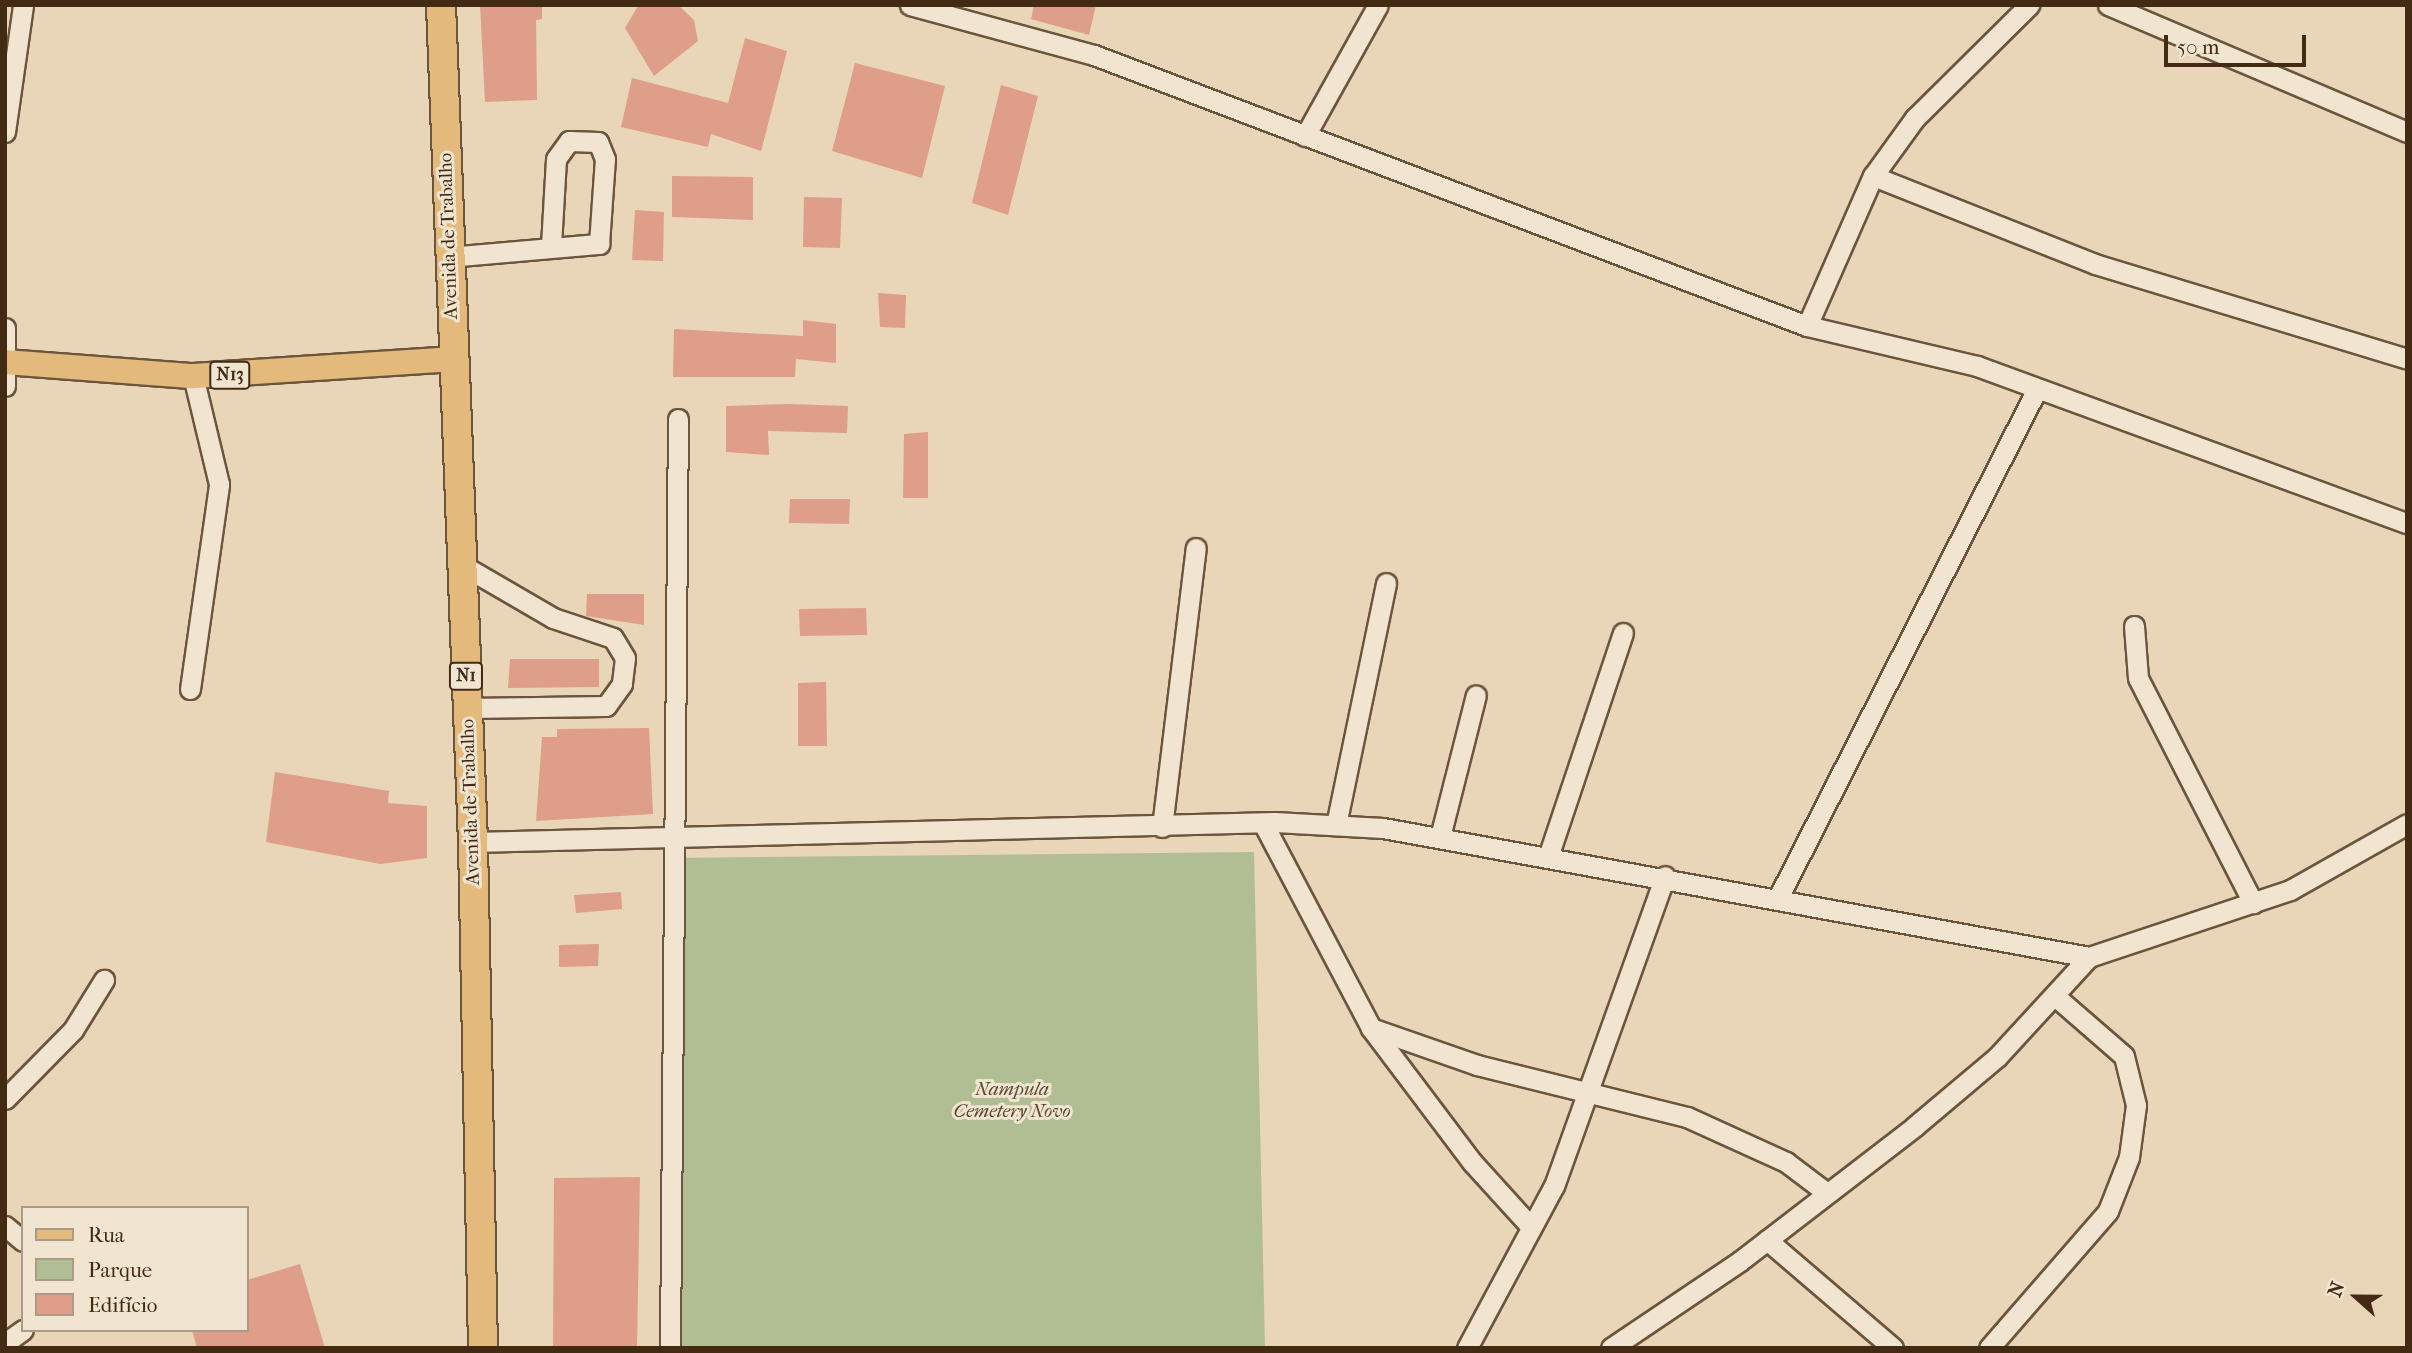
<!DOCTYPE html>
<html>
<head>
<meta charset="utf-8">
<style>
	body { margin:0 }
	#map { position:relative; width:2412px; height:1353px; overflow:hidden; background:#e9d5b8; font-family:"IM FELL French Canon",serif }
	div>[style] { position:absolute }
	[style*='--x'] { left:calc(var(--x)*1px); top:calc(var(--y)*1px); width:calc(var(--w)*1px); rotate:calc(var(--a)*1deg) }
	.green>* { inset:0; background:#b1be93 }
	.building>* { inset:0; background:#de9e8a }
	.roads { filter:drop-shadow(2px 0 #6c553c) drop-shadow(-2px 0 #6c553c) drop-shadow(0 2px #6c553c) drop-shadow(0 -2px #6c553c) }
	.minor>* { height:19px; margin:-9.5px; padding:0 9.5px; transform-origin:9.5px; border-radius:9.5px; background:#f1e4d1 }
	.major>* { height:24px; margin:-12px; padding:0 12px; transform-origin:12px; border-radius:12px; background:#e4ba7c }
	.highway>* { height:28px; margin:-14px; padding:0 14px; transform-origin:14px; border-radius:14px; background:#e4ba7c }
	span { translate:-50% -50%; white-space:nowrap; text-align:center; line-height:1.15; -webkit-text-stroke:6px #f1e4d1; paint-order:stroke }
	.shield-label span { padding:2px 5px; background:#f1e4d1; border:2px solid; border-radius:5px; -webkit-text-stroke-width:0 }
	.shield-label { font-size:18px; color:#432a12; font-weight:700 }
	.street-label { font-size:19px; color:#432a12 }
	.park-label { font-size:19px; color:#59482c; font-style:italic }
	.frame { position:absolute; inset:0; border:7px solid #432a12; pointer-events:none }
	.legend { position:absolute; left:21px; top:1206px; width:228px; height:126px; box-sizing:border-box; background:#f1e4d1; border:2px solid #ab9a85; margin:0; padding:9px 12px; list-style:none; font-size:21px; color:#432a12 }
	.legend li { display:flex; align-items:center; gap:14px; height:35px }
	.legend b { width:35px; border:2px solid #ab9a85 }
	.north { position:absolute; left:2321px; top:1262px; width:70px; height:70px; -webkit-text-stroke:5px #f1e4d1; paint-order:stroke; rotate:291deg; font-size:19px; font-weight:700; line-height:28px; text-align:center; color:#432a12 }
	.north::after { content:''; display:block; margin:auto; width:24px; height:32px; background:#432a12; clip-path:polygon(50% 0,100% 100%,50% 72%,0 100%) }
	.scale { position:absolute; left:2164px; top:35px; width:142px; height:32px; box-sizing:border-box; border:4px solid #432a12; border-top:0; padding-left:9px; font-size:21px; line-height:24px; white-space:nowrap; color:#432a12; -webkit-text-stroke:5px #f1e4d1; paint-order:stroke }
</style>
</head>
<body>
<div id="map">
	<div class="green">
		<i style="clip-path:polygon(1254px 852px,1265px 1348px,680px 1348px,668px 858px)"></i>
	</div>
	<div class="building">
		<i style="clip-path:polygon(480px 5px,542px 5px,542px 19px,536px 20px,537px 100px,485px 102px)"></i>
		<i style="clip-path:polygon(678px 5px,694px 20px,698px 41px,654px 76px,625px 28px,638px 6px)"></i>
		<i style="clip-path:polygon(1034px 5px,1096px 5px,1089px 35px,1031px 19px)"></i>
		<i style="clip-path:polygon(745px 38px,787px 51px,761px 151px,711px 134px,708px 147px,621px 127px,632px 78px,728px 103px)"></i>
		<i style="clip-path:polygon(855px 63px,945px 86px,922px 178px,832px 151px)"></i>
		<i style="clip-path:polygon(1001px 85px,1038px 96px,1008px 215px,972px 203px)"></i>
		<i style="clip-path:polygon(672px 176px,753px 177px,753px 220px,672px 217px)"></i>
		<i style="clip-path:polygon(804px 197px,842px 198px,840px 248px,803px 247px)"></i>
		<i style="clip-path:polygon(635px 210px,664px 212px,663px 261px,632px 260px)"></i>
		<i style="clip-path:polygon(878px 293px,906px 295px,905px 328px,880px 327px)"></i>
		<i style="clip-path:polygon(803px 320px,836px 324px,836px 363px,796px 359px,795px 377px,673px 377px,674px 329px,803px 336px)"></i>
		<i style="clip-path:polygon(789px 404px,848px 406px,847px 433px,768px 431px,769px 455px,726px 452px,726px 406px)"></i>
		<i style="clip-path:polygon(928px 432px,928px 498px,903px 498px,904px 434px)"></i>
		<i style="clip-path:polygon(790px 499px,850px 499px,849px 524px,789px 523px)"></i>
		<i style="clip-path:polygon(587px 594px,644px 594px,644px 625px,586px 616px)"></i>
		<i style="clip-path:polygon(866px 608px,867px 635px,800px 636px,799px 609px)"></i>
		<i style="clip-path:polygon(510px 659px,599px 659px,599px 687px,508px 688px)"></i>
		<i style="clip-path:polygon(826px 682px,827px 746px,798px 746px,798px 683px)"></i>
		<i style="clip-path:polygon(649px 728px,653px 814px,536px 821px,542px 737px,557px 737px,557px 729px)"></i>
		<i style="clip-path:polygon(275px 772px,389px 791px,388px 803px,427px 806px,427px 858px,380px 864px,266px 842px)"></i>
		<i style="clip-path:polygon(621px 892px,622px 909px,576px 913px,574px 895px)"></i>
		<i style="clip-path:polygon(599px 944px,598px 966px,559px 967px,559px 945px)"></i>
		<i style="clip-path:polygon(640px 1177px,637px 1348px,553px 1348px,554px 1178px)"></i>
		<i style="clip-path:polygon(300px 1264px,325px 1348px,197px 1348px,192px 1330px,247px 1330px,247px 1280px)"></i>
	</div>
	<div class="roads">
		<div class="minor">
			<i style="--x:910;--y:5;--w:191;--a:15.2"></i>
			<i style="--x:1094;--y:55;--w:763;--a:20.81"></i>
			<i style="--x:1807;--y:326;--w:175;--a:13.2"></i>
			<i style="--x:1977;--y:366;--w:458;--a:20.1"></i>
			<i style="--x:2108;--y:5;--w:325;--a:23"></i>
			<i style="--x:5;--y:132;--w:128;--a:-81.9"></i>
			<i style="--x:1305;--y:136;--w:150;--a:-60.9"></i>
			<i style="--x:1873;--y:176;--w:239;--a:21.6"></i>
			<i style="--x:2095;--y:264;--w:326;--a:16.9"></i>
			<i style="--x:449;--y:257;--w:151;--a:-5"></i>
			<i style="--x:599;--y:244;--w:85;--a:-86"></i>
			<i style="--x:605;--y:159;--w:18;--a:-112"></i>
			<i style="--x:598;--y:142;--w:29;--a:-178"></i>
			<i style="--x:569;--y:141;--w:22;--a:126"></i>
			<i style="--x:556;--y:159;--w:86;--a:93.3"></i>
			<i style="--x:1807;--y:326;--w:164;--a:-66.3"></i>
			<i style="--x:1873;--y:176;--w:72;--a:-54.1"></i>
			<i style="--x:1915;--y:118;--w:161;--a:-44.7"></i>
			<i style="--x:5;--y:328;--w:58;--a:90"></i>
			<i style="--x:462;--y:565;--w:105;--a:30.2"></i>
			<i style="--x:553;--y:618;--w:63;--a:18.4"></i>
			<i style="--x:613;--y:638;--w:23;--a:59"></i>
			<i style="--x:625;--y:658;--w:26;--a:97"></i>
			<i style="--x:622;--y:684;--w:27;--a:126"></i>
			<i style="--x:606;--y:706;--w:139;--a:179.2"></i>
			<i style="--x:2134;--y:626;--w:52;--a:85.6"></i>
			<i style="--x:2138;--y:678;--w:253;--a:62.9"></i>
			<i style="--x:190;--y:689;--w:207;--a:-81.9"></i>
			<i style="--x:219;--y:484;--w:111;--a:-103.5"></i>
			<i style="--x:1263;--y:823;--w:232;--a:62.2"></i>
			<i style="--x:1371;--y:1028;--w:112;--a:19.2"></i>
			<i style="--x:1477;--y:1065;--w:216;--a:13.9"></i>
			<i style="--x:1687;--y:1117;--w:109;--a:24.4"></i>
			<i style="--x:1786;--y:1162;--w:51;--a:37.1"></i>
			<i style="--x:1336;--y:825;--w:247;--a:-78.3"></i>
			<i style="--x:1162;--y:827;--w:281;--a:-83.1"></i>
			<i style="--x:1440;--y:837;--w:146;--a:-75.8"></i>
			<i style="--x:473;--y:842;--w:802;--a:-1.43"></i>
			<i style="--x:1275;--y:822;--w:108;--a:3.2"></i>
			<i style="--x:1383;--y:828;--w:718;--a:10.35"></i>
			<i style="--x:2089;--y:957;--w:212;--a:-18.4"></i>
			<i style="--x:2290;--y:890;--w:134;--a:-29.4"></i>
			<i style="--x:1549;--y:854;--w:233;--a:-71.5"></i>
			<i style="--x:1778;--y:898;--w:569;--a:-63.03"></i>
			<i style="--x:1371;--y:1028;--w:168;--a:53"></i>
			<i style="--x:1472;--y:1162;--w:88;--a:47.8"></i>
			<i style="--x:5;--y:1099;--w:97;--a:-45.4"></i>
			<i style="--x:73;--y:1030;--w:59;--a:-58.2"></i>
			<i style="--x:5;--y:1226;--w:23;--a:40"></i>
			<i style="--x:1767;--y:1240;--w:166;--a:40.6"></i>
			<i style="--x:5;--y:1343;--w:22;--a:-36"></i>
			<i style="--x:670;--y:1348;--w:929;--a:-89.51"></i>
			<i style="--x:1467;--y:1348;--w:184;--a:-61.8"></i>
			<i style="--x:1554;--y:1186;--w:329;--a:-70.3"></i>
			<i style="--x:1611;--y:1348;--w:156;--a:-34"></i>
			<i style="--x:1740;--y:1261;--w:221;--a:-37.6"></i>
			<i style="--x:1915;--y:1126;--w:107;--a:-40.1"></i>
			<i style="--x:1997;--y:1057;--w:136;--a:-47.4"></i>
			<i style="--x:1989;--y:1348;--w:181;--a:-49"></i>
			<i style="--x:2108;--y:1211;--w:58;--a:-68.7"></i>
			<i style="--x:2129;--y:1157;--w:52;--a:-82.3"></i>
			<i style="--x:2136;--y:1105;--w:50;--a:-103.8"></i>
			<i style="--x:2124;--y:1056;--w:91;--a:-139"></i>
		</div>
		<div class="major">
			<i style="--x:5;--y:362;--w:189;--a:4.3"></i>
			<i style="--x:193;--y:376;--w:262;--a:-3.7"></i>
		</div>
		<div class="highway">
			<i style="--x:441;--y:5;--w:838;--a:87.81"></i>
			<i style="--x:473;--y:842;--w:506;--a:88.87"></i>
		</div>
	</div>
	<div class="shield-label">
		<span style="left:230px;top:375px">N13</span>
		<span style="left:466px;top:676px">N1</span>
	</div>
	<div class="street-label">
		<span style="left:449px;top:236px;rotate:-92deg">Avenida de Trabalho</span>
		<span style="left:471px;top:802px;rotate:-92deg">Avenida de Trabalho</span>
	</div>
	<div class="park-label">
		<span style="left:1012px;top:1101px">Nampula<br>Cemetery Novo</span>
	</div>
	<div class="frame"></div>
	<ul class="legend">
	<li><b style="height:9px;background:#e4ba7c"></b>Rua</li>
	<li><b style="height:19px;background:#b1be93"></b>Parque</li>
	<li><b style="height:19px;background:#de9e8a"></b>Edifício</li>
	</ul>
	<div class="north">N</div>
	<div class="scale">50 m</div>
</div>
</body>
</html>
